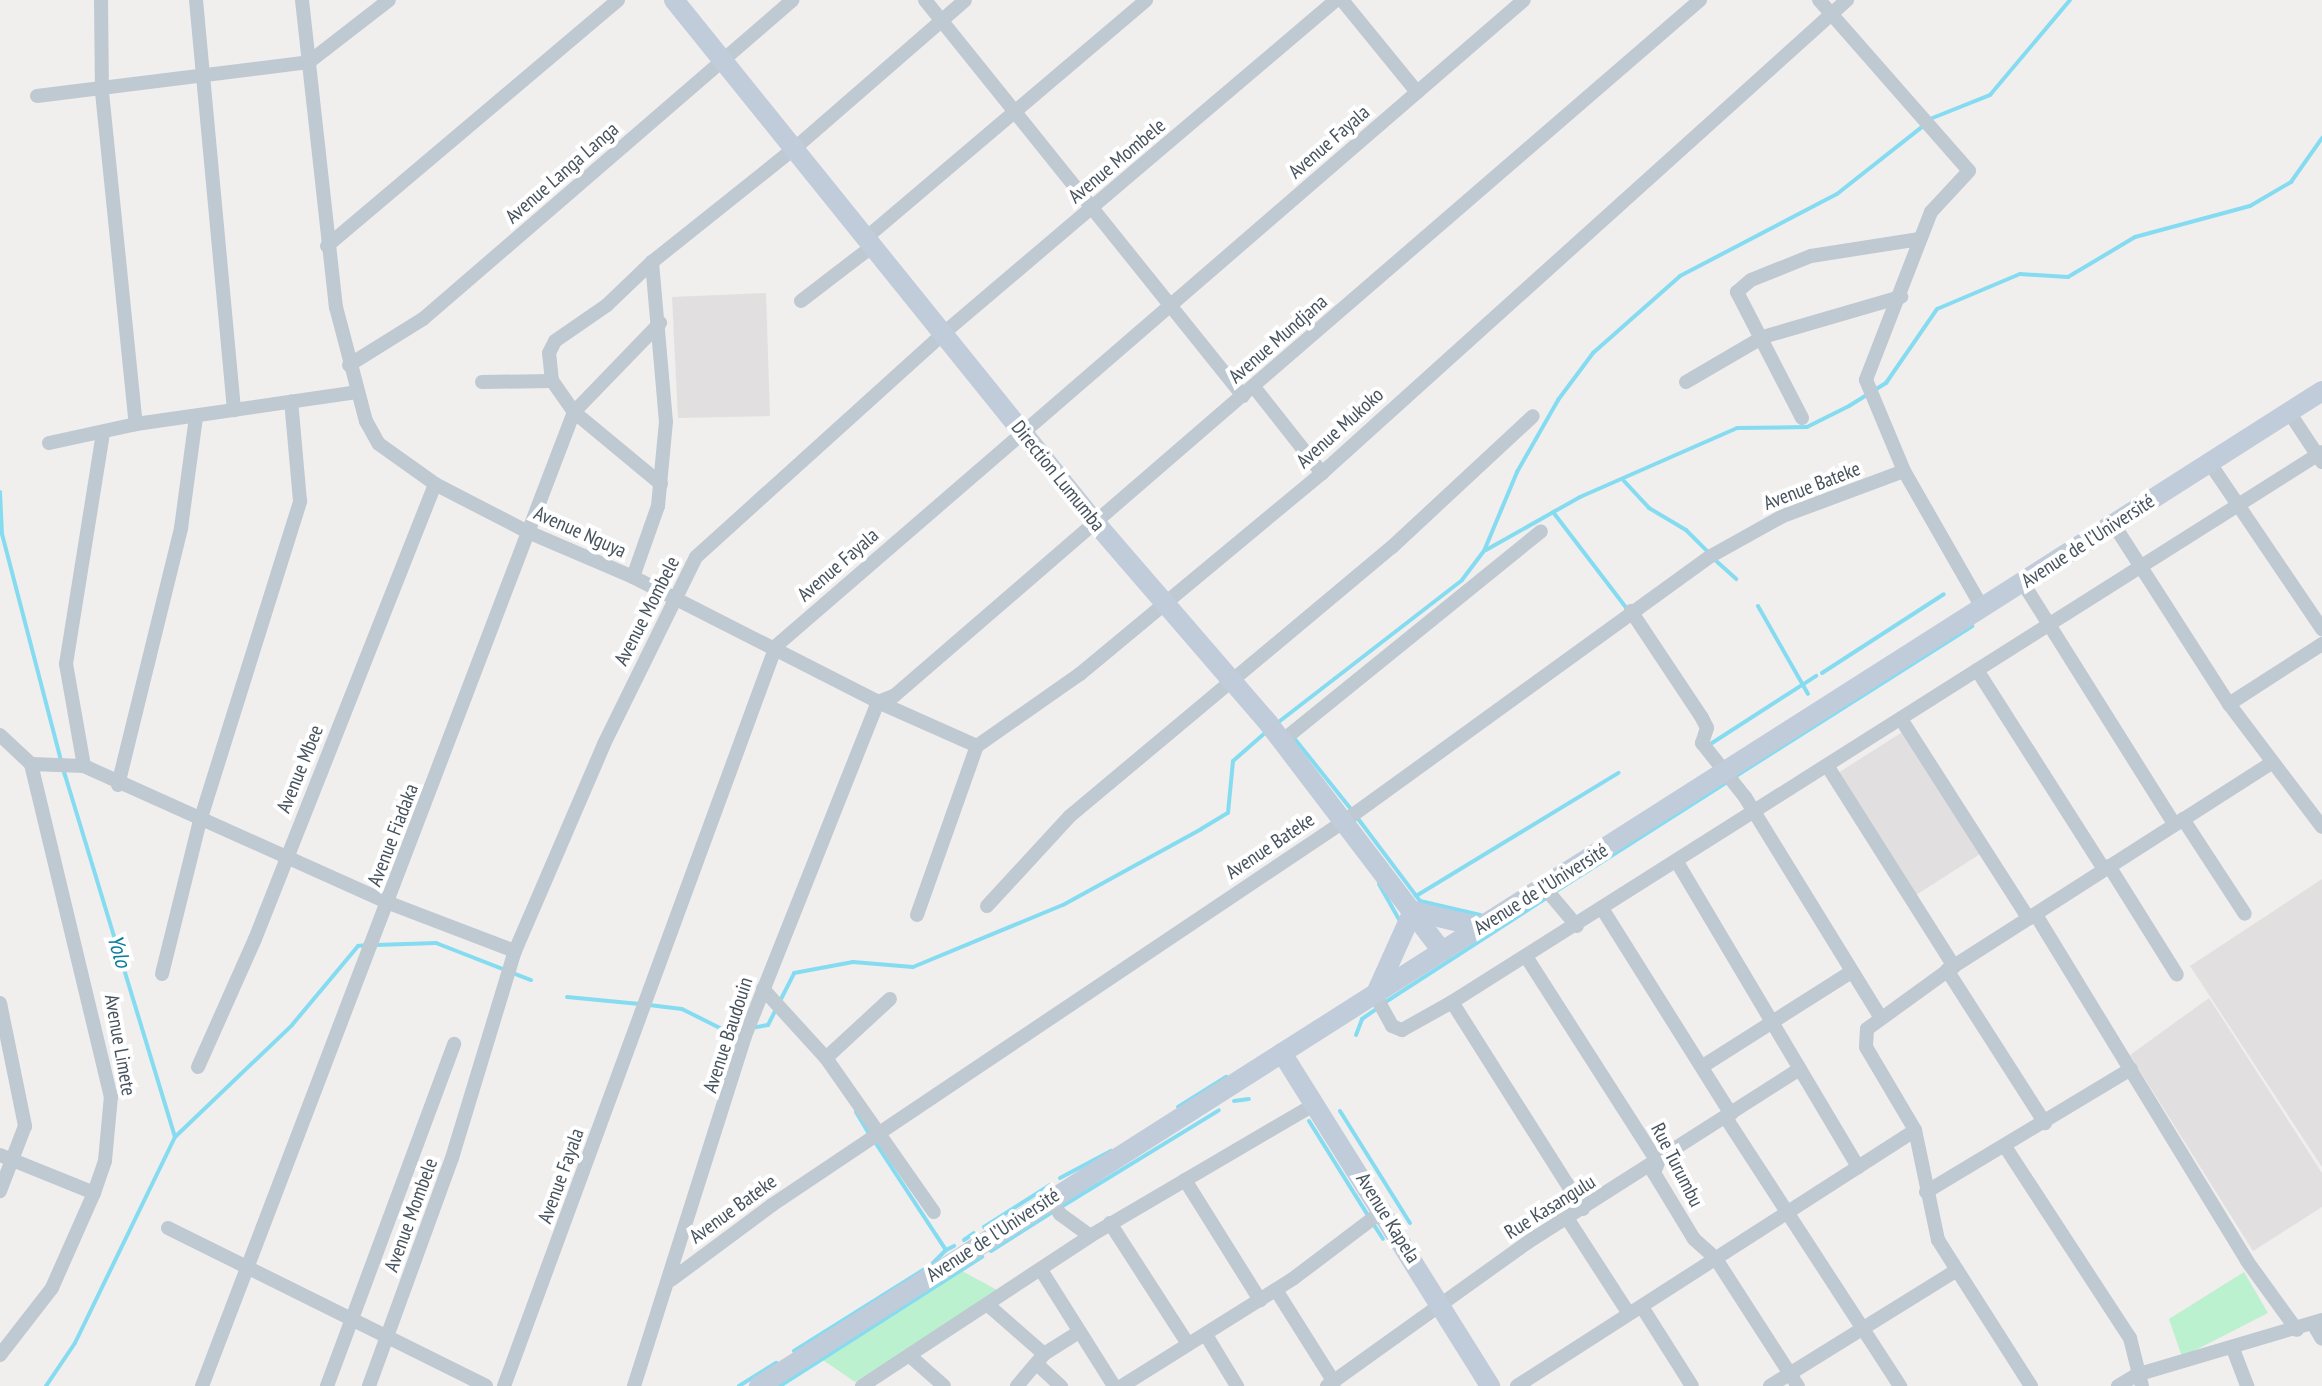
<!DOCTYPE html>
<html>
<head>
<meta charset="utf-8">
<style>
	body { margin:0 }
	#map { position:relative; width:2322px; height:1386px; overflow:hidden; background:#f1eeee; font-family:"PT Sans Narrow",sans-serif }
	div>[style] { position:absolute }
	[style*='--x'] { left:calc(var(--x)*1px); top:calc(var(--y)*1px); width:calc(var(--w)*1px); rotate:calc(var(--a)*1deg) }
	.education>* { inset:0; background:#e2dfe0 }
	.green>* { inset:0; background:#bbf1cf }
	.stream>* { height:4px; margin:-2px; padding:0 2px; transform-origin:2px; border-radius:2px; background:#85dcf1 }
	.street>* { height:14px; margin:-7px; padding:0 7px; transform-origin:7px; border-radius:7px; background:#bec9d2 }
	.secondary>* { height:20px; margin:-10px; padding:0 10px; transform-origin:10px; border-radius:10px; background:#c0ccd9 }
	span { translate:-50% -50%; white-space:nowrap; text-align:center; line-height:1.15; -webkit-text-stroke:8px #fff; paint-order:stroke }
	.street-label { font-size:20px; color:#46525d }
	.water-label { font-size:22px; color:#077c99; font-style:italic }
</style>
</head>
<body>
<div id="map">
	<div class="education">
		<i style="clip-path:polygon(766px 293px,770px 416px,678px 418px,672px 297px)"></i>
		<i style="clip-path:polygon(1904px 731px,1980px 854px,1916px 895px,1838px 773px)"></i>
		<i style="clip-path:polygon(2322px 879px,2322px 1167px,2190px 966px)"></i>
		<i style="clip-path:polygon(2209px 998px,2322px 1173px,2322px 1207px,2253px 1251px,2130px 1055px)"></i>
	</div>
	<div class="green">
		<i style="clip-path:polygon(962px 1271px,999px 1291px,855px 1382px,823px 1360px)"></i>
		<i style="clip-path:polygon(2244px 1272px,2268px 1313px,2182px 1357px,2169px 1319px)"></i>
	</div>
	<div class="stream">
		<i style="--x:1930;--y:119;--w:65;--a:-21.8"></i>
		<i style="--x:1990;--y:95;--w:124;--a:-49.9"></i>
		<i style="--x:1624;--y:481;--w:37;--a:47"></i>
		<i style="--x:1649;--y:508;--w:43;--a:30.7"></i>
		<i style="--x:1686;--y:530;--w:31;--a:45"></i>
		<i style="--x:0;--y:492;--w:42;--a:87.3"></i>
		<i style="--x:2;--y:534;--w:249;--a:75.4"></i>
		<i style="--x:65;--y:775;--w:378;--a:73.1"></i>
		<i style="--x:175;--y:1137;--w:229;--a:115.9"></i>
		<i style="--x:75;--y:1343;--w:52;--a:124"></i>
		<i style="--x:1553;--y:512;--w:123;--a:52.6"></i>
		<i style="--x:1486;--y:550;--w:108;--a:-29.4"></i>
		<i style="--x:1580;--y:497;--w:171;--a:-23.7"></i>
		<i style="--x:1737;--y:428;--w:70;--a:-0.8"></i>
		<i style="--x:1807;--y:427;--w:47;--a:-26.6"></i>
		<i style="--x:1849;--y:406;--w:44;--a:-31.9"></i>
		<i style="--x:1886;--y:383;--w:90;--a:-55.4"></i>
		<i style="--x:1937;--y:309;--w:90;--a:-22.9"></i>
		<i style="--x:2020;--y:274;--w:48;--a:3.6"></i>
		<i style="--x:2068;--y:277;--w:78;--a:-30.8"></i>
		<i style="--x:2135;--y:237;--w:119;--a:-15.1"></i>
		<i style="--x:2250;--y:206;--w:48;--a:-30.3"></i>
		<i style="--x:2291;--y:182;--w:54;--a:-54.8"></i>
		<i style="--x:1714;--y:559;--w:30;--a:42"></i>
		<i style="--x:1758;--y:606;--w:101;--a:60.4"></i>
		<i style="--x:1822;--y:673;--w:145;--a:-32.9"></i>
		<i style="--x:1276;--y:724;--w:235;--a:-37.7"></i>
		<i style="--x:1462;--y:580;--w:36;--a:-53"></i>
		<i style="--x:1484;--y:551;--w:86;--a:-67.3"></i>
		<i style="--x:1517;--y:472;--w:83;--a:-60.3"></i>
		<i style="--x:1558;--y:400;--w:59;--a:-53.3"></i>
		<i style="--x:1593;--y:353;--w:116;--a:-41.5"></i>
		<i style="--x:1680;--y:276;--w:177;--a:-27.6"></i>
		<i style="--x:1837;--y:194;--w:110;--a:-38.3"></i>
		<i style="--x:1294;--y:738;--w:90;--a:51.3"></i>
		<i style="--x:1712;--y:743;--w:124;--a:-32.8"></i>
		<i style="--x:1736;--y:776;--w:280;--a:-32.4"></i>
		<i style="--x:1356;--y:816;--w:106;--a:53"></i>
		<i style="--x:1420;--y:901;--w:62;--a:13.1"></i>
		<i style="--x:1379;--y:884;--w:43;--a:60.4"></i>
		<i style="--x:1553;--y:893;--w:206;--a:-32.5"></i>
		<i style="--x:1416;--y:896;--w:237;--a:-31.3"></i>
		<i style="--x:376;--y:945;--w:60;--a:-1.9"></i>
		<i style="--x:436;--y:943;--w:102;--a:21.3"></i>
		<i style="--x:567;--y:997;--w:73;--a:5.5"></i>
		<i style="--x:780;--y:1001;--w:31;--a:-63"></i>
		<i style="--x:794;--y:973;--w:60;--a:-10.6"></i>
		<i style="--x:853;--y:962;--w:60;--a:4.8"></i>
		<i style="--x:913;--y:967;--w:162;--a:-22.5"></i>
		<i style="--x:1063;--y:905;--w:158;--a:-28.8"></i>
		<i style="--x:1201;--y:829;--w:31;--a:-31"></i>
		<i style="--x:1228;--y:813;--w:52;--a:-84.5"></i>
		<i style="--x:1233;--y:761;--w:44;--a:-41.3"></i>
		<i style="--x:1384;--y:1003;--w:193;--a:-32.9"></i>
		<i style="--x:649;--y:1005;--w:33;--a:7"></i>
		<i style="--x:682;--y:1009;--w:54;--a:26.6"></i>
		<i style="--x:730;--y:1033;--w:12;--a:-14"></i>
		<i style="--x:751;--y:1028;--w:17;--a:-10"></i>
		<i style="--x:768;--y:1025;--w:18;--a:-63"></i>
		<i style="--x:1356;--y:1035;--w:17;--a:-69"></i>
		<i style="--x:1362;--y:1019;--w:19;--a:-35"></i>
		<i style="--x:1234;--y:1101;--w:15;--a:-8"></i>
		<i style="--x:1178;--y:1107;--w:57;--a:-32"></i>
		<i style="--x:1340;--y:1111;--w:132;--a:58"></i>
		<i style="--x:856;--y:1112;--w:27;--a:59"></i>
		<i style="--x:1309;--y:1121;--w:113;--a:58"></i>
		<i style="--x:175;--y:1137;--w:162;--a:-43.7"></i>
		<i style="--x:292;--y:1025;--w:103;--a:-50.1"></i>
		<i style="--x:358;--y:946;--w:9;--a:-6"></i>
		<i style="--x:875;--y:1142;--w:129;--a:56.7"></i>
		<i style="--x:946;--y:1250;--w:9;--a:-27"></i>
		<i style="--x:1060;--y:1178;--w:58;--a:-27.9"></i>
		<i style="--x:1061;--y:1207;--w:185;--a:-31.5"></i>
		<i style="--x:1372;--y:1222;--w:20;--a:57"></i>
		<i style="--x:984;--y:1227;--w:78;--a:-32.5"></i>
		<i style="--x:964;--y:1240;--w:12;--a:-35"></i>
		<i style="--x:991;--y:1251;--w:75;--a:-32.4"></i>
		<i style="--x:933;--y:1263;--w:18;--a:-45"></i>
		<i style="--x:794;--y:1351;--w:158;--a:-32.1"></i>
		<i style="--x:739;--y:1386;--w:44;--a:-31.9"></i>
		<i style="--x:780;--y:1386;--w:240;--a:-32.6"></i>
	</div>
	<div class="street">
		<i style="--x:101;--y:0;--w:92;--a:89.4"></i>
		<i style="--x:102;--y:92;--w:334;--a:84.2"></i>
		<i style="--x:196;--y:0;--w:412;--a:84.7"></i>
		<i style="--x:302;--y:0;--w:309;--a:83.7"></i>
		<i style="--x:336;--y:307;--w:118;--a:75.3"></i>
		<i style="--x:366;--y:421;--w:26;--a:61"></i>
		<i style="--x:379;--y:444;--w:69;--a:35.5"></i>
		<i style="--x:435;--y:484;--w:105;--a:27.3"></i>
		<i style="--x:528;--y:532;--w:114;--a:23.2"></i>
		<i style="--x:633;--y:577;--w:275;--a:27"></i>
		<i style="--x:878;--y:702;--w:108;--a:24"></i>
		<i style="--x:925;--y:0;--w:508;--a:51.23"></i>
		<i style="--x:1342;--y:0;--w:119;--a:50.8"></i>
		<i style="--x:1819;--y:0;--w:227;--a:48.7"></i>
		<i style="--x:1969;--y:171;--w:56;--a:132.8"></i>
		<i style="--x:1931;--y:212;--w:180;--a:111.2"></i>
		<i style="--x:1866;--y:380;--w:99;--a:67.3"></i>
		<i style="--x:1904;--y:471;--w:159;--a:60.2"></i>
		<i style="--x:37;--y:96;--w:274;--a:-7.1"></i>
		<i style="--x:309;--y:62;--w:101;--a:-37.8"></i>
		<i style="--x:867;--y:237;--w:366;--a:-40.3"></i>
		<i style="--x:327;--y:246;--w:381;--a:-40.2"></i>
		<i style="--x:801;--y:301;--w:92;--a:-37.5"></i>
		<i style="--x:349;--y:365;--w:87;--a:-31.9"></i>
		<i style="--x:423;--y:319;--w:488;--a:-40.8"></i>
		<i style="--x:482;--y:382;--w:70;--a:-0.8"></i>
		<i style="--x:1686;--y:382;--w:89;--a:-30.3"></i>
		<i style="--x:1763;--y:337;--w:144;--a:-16.2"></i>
		<i style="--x:1254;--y:387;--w:110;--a:51.7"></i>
		<i style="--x:2289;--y:412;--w:60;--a:56.6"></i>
		<i style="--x:1802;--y:418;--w:142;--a:-117.3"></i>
		<i style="--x:1737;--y:292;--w:18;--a:-41"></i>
		<i style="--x:1751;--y:280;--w:65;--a:-21.8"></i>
		<i style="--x:1811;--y:256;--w:110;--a:-8.9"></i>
		<i style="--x:49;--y:443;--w:89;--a:-12.3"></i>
		<i style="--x:136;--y:424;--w:223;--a:-8.2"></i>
		<i style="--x:2209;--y:462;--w:202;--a:55.9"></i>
		<i style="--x:661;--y:484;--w:113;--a:-140.4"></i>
		<i style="--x:574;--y:412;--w:38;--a:-125"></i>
		<i style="--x:552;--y:381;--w:28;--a:-96"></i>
		<i style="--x:549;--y:353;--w:13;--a:-63"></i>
		<i style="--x:555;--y:341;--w:63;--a:-34.7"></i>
		<i style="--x:607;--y:305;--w:62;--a:-43.7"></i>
		<i style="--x:652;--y:262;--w:183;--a:-38.6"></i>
		<i style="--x:795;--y:148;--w:225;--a:-41"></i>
		<i style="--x:2114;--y:525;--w:213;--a:57.3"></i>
		<i style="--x:2229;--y:704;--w:154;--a:52.9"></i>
		<i style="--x:633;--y:577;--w:75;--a:-70.6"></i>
		<i style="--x:658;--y:506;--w:84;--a:-84.6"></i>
		<i style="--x:666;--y:422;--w:161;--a:-95"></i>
		<i style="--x:2023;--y:583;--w:284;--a:57.9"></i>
		<i style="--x:1631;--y:611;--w:128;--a:56.4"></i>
		<i style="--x:1702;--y:718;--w:11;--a:63"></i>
		<i style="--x:1707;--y:728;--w:16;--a:108"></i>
		<i style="--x:1702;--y:743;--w:69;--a:51.5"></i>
		<i style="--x:1745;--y:797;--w:256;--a:58.4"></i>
		<i style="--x:1977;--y:670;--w:236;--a:57.5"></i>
		<i style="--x:2229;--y:704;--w:111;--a:-32.8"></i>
		<i style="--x:1901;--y:719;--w:237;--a:57.4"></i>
		<i style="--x:0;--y:735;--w:42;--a:43.1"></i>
		<i style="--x:31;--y:764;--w:342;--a:76.5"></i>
		<i style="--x:111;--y:1096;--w:65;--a:95.3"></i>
		<i style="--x:105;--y:1161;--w:34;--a:109"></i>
		<i style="--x:94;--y:1193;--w:104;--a:113.9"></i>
		<i style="--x:52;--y:1288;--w:85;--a:127.8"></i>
		<i style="--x:1282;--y:741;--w:333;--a:-39"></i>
		<i style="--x:31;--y:764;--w:53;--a:2.2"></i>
		<i style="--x:84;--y:766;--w:334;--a:24.2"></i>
		<i style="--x:389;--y:903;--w:135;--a:20.9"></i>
		<i style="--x:84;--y:766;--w:104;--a:-100"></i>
		<i style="--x:66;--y:664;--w:235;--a:-80.9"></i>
		<i style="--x:1828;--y:767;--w:236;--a:57.7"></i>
		<i style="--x:118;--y:785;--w:265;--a:-76.2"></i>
		<i style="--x:181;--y:528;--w:112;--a:-82.3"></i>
		<i style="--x:2183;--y:819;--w:113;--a:56.9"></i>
		<i style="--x:1677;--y:862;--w:355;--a:59.3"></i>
		<i style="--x:2109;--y:866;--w:128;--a:58"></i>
		<i style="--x:1544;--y:887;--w:51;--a:49.8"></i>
		<i style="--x:987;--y:906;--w:122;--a:-47.3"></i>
		<i style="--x:1070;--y:816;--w:420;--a:-39.9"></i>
		<i style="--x:1392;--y:547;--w:192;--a:-42.9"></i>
		<i style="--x:1603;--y:910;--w:241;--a:57.9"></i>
		<i style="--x:917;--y:915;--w:179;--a:-70.5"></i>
		<i style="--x:977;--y:746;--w:126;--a:-35"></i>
		<i style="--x:1080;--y:674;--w:315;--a:-39.7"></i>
		<i style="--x:1322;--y:473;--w:707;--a:-42.02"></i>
		<i style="--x:2036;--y:915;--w:405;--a:58.6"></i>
		<i style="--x:2247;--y:1261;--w:85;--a:54.1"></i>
		<i style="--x:1527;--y:958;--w:243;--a:57.4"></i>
		<i style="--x:1658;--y:1163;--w:11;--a:112"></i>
		<i style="--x:1654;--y:1173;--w:77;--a:58.8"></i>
		<i style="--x:1694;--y:1239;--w:30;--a:42"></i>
		<i style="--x:1716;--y:1259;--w:151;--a:57.2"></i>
		<i style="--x:1947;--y:970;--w:182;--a:57.4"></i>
		<i style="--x:162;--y:974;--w:158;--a:-76.1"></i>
		<i style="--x:200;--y:821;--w:335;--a:-72.6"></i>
		<i style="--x:300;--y:501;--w:100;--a:-95.1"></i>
		<i style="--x:763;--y:989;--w:93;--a:47.6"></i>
		<i style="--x:826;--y:1058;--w:188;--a:55"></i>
		<i style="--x:1375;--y:995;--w:35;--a:61"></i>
		<i style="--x:1392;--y:1026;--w:11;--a:22"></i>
		<i style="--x:1402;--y:1030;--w:57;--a:-29.2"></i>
		<i style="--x:1452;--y:1002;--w:1029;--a:-32.3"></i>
		<i style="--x:1452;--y:1002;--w:245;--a:57.7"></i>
		<i style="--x:0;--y:1003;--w:126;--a:78.5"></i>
		<i style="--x:25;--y:1126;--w:70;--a:111"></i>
		<i style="--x:826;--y:1058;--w:87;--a:-42.7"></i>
		<i style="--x:1703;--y:1066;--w:175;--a:-32.4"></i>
		<i style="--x:198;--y:1067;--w:140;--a:-66"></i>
		<i style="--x:255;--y:939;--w:489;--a:-68.4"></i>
		<i style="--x:1726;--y:1118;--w:320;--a:57"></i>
		<i style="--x:2006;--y:1148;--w:227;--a:56.9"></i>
		<i style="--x:2130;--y:1338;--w:49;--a:76"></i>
		<i style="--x:0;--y:1155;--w:101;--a:22"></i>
		<i style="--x:1185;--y:1180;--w:142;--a:58"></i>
		<i style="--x:1926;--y:1192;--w:239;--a:-31"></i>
		<i style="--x:1050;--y:1198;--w:19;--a:58"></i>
		<i style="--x:1060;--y:1214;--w:37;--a:36"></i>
		<i style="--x:1567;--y:1218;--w:114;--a:57.1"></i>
		<i style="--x:1110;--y:1223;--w:144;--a:57.2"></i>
		<i style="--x:168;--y:1228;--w:355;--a:26.4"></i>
		<i style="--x:1041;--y:1270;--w:137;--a:57.8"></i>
		<i style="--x:671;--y:1280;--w:126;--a:-36.6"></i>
		<i style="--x:772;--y:1205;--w:691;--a:-33.85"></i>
		<i style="--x:1346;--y:820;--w:450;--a:-35.9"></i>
		<i style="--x:1711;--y:556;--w:82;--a:-29.1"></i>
		<i style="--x:1783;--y:516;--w:129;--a:-20.4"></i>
		<i style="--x:1276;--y:1290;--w:109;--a:57.8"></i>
		<i style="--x:988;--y:1305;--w:74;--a:41.2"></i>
		<i style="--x:1642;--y:1307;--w:93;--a:57.7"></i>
		<i style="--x:2313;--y:1324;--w:17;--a:59"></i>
		<i style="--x:1206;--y:1335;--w:60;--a:58.7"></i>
		<i style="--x:2233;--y:1349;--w:40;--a:69"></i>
		<i style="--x:910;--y:1356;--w:45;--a:41.4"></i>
		<i style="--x:1037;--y:1364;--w:33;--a:43"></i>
		<i style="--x:202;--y:1386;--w:1043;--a:-69.1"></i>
		<i style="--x:574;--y:412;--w:124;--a:-46"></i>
		<i style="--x:327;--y:1386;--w:365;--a:-69.6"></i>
		<i style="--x:369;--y:1386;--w:243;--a:-70"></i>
		<i style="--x:452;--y:1158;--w:216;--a:-73.1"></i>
		<i style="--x:515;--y:951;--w:225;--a:-66.7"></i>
		<i style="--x:604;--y:744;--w:208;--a:-63.8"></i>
		<i style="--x:696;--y:557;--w:336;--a:-42.1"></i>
		<i style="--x:945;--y:332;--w:513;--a:-40.33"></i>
		<i style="--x:504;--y:1386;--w:788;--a:-69.82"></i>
		<i style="--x:776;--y:646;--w:988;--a:-40.82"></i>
		<i style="--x:634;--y:1386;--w:367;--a:-72.4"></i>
		<i style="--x:745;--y:1036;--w:360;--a:-68.3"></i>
		<i style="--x:878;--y:702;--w:17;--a:-21"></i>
		<i style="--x:894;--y:696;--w:1065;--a:-40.81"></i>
		<i style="--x:862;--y:1386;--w:273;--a:-33.3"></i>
		<i style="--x:1090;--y:1236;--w:261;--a:-30.4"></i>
		<i style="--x:1017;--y:1386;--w:42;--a:-49.8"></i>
		<i style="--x:1044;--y:1354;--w:41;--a:-32.2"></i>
		<i style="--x:1122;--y:1386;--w:203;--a:-32.1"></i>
		<i style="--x:1294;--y:1278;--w:113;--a:-37.1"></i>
		<i style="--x:1327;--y:1386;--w:247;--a:-35.6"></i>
		<i style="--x:1528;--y:1242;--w:322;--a:-32.5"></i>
		<i style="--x:1517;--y:1386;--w:473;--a:-32.7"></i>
		<i style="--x:1770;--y:1386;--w:220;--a:-31.8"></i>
		<i style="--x:2031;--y:1386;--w:173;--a:-122.5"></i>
		<i style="--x:1938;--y:1240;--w:112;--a:-101.8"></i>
		<i style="--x:1915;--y:1130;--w:96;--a:-120.6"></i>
		<i style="--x:1866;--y:1047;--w:18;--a:-87"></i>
		<i style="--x:1867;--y:1029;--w:107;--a:-35.9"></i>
		<i style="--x:1954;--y:966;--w:377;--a:-32.6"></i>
		<i style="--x:2118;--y:1386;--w:21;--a:-31"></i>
		<i style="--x:2136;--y:1375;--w:194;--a:-16.5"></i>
	</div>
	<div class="secondary">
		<i style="--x:674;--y:0;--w:669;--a:51.13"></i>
		<i style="--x:1094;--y:521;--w:268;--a:49.2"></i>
		<i style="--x:1269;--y:724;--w:285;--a:52.7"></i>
		<i style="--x:1377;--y:991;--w:88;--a:-65.8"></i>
		<i style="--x:1413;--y:911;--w:69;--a:13.4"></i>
		<i style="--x:1282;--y:1053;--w:393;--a:58"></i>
		<i style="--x:759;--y:1386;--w:1853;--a:-32.48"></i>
	</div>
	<div class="street-label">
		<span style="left:1329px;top:142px;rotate:-41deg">Avenue Fayala</span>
		<span style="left:1117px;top:161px;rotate:-40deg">Avenue Mombele</span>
		<span style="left:562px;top:173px;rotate:-41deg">Avenue Langa Langa</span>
		<span style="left:1278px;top:339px;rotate:-41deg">Avenue Mundjana</span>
		<span style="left:1340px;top:428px;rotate:-42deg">Avenue Mukoko</span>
		<span style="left:1058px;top:476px;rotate:51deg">Direction Lumumba</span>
		<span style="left:1812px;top:486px;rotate:-21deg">Avenue Bateke</span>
		<span style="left:580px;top:532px;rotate:24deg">Avenue Nguya</span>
		<span style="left:2088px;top:541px;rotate:-33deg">Avenue de l’Université</span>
		<span style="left:838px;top:565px;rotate:-41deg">Avenue Fayala</span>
		<span style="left:647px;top:611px;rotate:-63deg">Avenue Mombele</span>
		<span style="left:300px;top:769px;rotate:-68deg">Avenue Mbee</span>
		<span style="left:393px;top:835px;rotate:-69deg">Avenue Fiadaka</span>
		<span style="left:1270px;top:846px;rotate:-34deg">Avenue Bateke</span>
		<span style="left:1541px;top:889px;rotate:-32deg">Avenue de l’Université</span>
		<span style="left:728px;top:1035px;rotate:-72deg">Avenue Baudouin</span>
		<span style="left:120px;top:1045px;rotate:80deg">Avenue Limete</span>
		<span style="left:1677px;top:1165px;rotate:63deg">Rue Turumbu</span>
		<span style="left:561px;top:1176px;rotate:-70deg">Avenue Fayala</span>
		<span style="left:1550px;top:1207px;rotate:-32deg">Rue Kasangulu</span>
		<span style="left:733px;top:1209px;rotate:-36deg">Avenue Bateke</span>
		<span style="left:411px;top:1215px;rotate:-70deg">Avenue Mombele</span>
		<span style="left:1388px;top:1218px;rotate:58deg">Avenue Kapela</span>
		<span style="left:993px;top:1235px;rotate:-33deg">Avenue de l’Université</span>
	</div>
	<div class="water-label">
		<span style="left:119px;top:951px;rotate:73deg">Yolo</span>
	</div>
</div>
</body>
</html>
